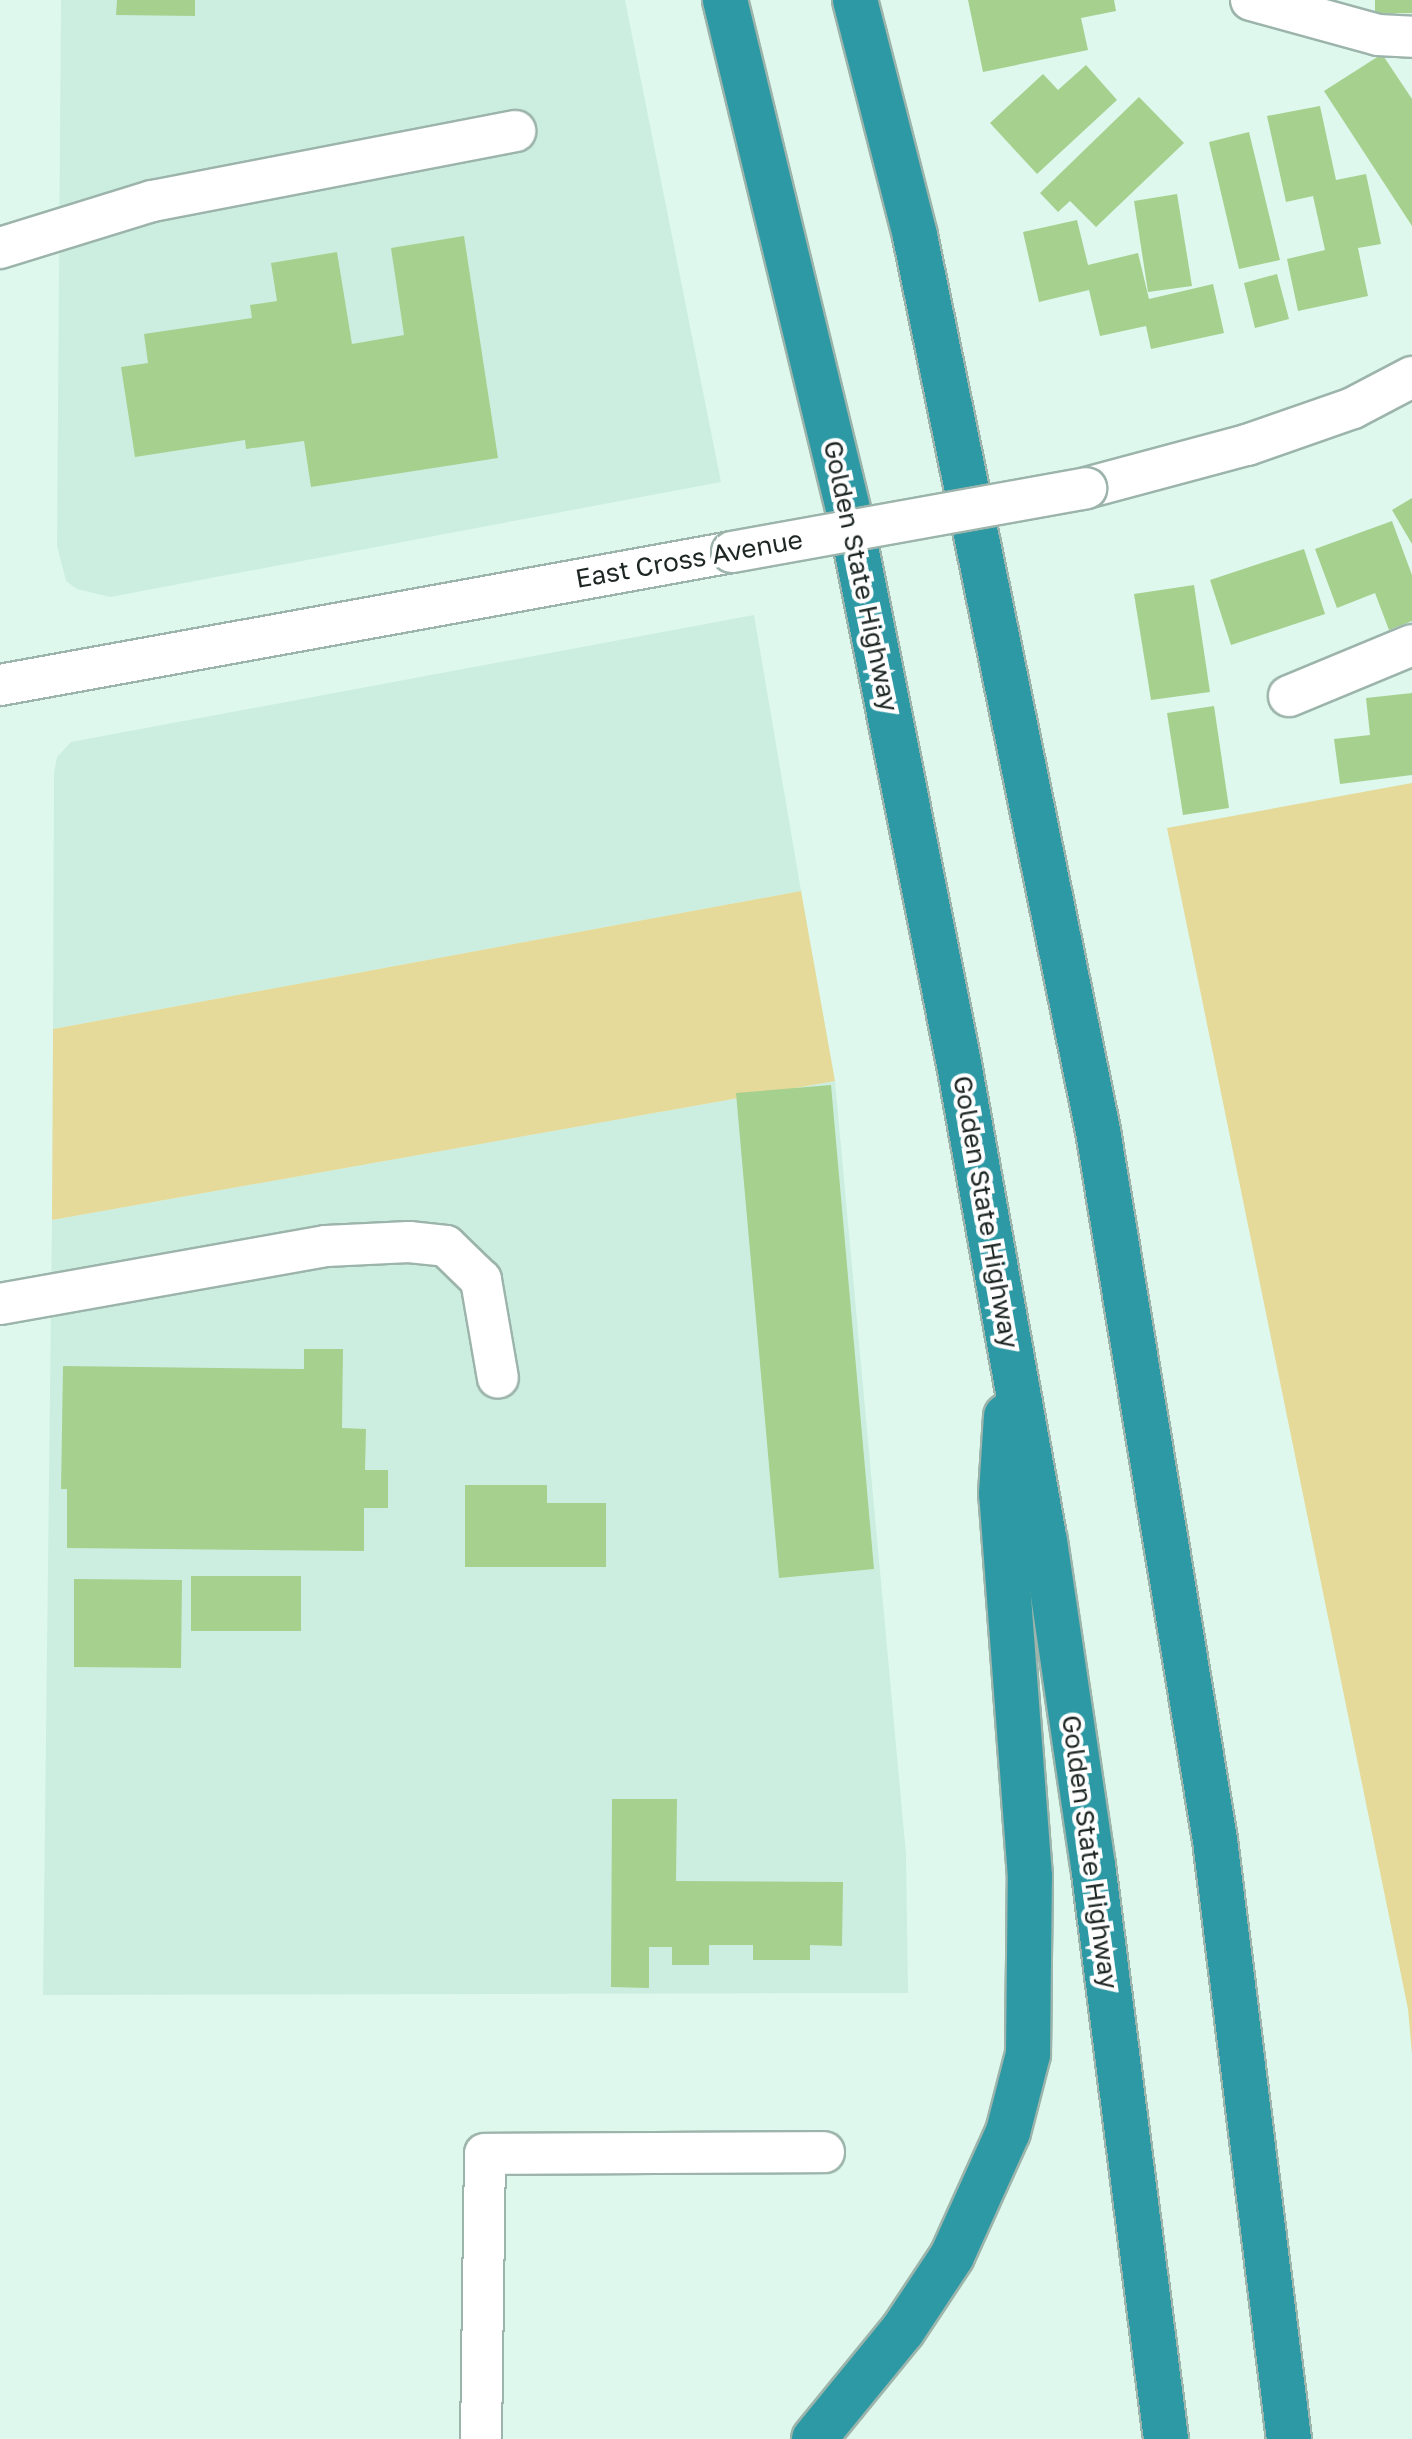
<!DOCTYPE html>
<html>
<head>
<meta charset="utf-8">
<style>
	body { margin:0 }
	#map { position:relative; width:1412px; height:2439px; overflow:hidden; background:#def8ed; font-family:"Golos Text",sans-serif }
	div>[style] { position:absolute }
	[style*='--x'] { left:calc(var(--x)*1px); top:calc(var(--y)*1px); width:calc(var(--w)*1px); rotate:calc(var(--a)*1deg) }
	.built>* { inset:0; background:#cceee0 }
	.green>* { inset:0; background:#e5da99 }
	.building>* { inset:0; background:#a6d08e }
	.roads { filter:drop-shadow(2px 0 #9cb4ab) drop-shadow(-2px 0 #9cb4ab) drop-shadow(0 2px #9cb4ab) drop-shadow(0 -2px #9cb4ab) }
	.minor>* { height:40px; margin:-20px; padding:0 20px; transform-origin:20px; border-radius:20px; background:#fff }
	.highway>* { height:44px; margin:-22px; padding:0 22px; transform-origin:22px; border-radius:22px; background:#2d99a4 }
	.bridges { filter:drop-shadow(2px 0 #9cb4ab) drop-shadow(-2px 0 #9cb4ab) drop-shadow(0 2px #9cb4ab) drop-shadow(0 -2px #9cb4ab) }
	.minor-bridge>* { height:40px; margin:-20px; padding:0 20px; transform-origin:20px; border-radius:20px; background:#fff }
	span { translate:-50% -50%; white-space:nowrap; text-align:center; line-height:1.15; -webkit-text-stroke:8px #fff; paint-order:stroke }
	.street-label { font-size:26px; color:#1d2623 }
</style>
</head>
<body>
<div id="map">
	<div class="built">
		<i style="clip-path:polygon(61px 0,625px 0,721px 482px,110px 597px,77px 589px,66px 581px,57px 546px)"></i>
		<i style="clip-path:polygon(754px 615px,801px 891px,53px 1029px,54px 773px,57px 757px,71px 742px)"></i>
		<i style="clip-path:polygon(835px 1081px,906px 1854px,908px 1993px,43px 1995px,52px 1220px)"></i>
	</div>
	<div class="green">
		<i style="clip-path:polygon(1412px 783px,1412px 2054px,1408px 2009px,1167px 828px)"></i>
		<i style="clip-path:polygon(801px 891px,835px 1081px,52px 1220px,53px 1029px)"></i>
	</div>
	<div class="building">
		<i style="clip-path:polygon(117px 0,195px 0,195px 16px,116px 15px)"></i>
		<i style="clip-path:polygon(968px 0,1114px 0,1116px 11px,1081px 18px,1088px 50px,983px 72px)"></i>
		<i style="clip-path:polygon(1375px 0,1412px 0,1412px 13px,1375px 14px)"></i>
		<i style="clip-path:polygon(1382px 54px,1412px 99px,1412px 226px,1324px 91px)"></i>
		<i style="clip-path:polygon(1086px 65px,1117px 100px,1037px 174px,990px 123px,1043px 74px,1058px 90px)"></i>
		<i style="clip-path:polygon(1139px 97px,1184px 143px,1096px 227px,1070px 201px,1058px 212px,1040px 193px)"></i>
		<i style="clip-path:polygon(1320px 106px,1336px 180px,1366px 174px,1381px 244px,1358px 248px,1368px 296px,1298px 311px,1287px 259px,1325px 250px,1313px 196px,1286px 202px,1267px 116px)"></i>
		<i style="clip-path:polygon(1249px 132px,1280px 260px,1239px 269px,1209px 142px)"></i>
		<i style="clip-path:polygon(1177px 194px,1192px 286px,1148px 292px,1134px 201px)"></i>
		<i style="clip-path:polygon(1077px 220px,1088px 265px,1138px 253px,1149px 299px,1213px 284px,1224px 333px,1151px 349px,1146px 326px,1100px 336px,1089px 290px,1039px 302px,1023px 232px)"></i>
		<i style="clip-path:polygon(464px 236px,498px 458px,311px 487px,304px 441px,246px 449px,245px 440px,135px 457px,121px 367px,148px 363px,144px 334px,252px 318px,250px 305px,277px 301px,271px 263px,337px 252px,352px 344px,404px 335px,391px 248px)"></i>
		<i style="clip-path:polygon(1277px 274px,1289px 319px,1255px 328px,1244px 283px)"></i>
		<i style="clip-path:polygon(1412px 498px,1412px 544px,1392px 510px)"></i>
		<i style="clip-path:polygon(1392px 521px,1412px 575px,1412px 621px,1389px 630px,1375px 593px,1337px 608px,1315px 549px)"></i>
		<i style="clip-path:polygon(1304px 549px,1325px 614px,1231px 645px,1210px 580px)"></i>
		<i style="clip-path:polygon(1194px 585px,1210px 692px,1151px 700px,1134px 594px)"></i>
		<i style="clip-path:polygon(1412px 693px,1412px 775px,1340px 784px,1334px 739px,1370px 735px,1366px 698px)"></i>
		<i style="clip-path:polygon(1214px 706px,1229px 808px,1183px 815px,1167px 713px)"></i>
		<i style="clip-path:polygon(831px 1085px,874px 1569px,779px 1578px,736px 1093px)"></i>
		<i style="clip-path:polygon(304px 1349px,343px 1349px,342px 1428px,366px 1429px,365px 1470px,388px 1470px,388px 1508px,364px 1508px,364px 1551px,67px 1548px,67px 1489px,61px 1489px,63px 1366px,304px 1369px)"></i>
		<i style="clip-path:polygon(465px 1485px,547px 1485px,547px 1503px,606px 1503px,606px 1567px,465px 1567px)"></i>
		<i style="clip-path:polygon(191px 1576px,301px 1576px,301px 1631px,191px 1631px)"></i>
		<i style="clip-path:polygon(74px 1579px,182px 1580px,181px 1668px,74px 1667px)"></i>
		<i style="clip-path:polygon(612px 1799px,677px 1799px,676px 1881px,843px 1882px,842px 1946px,810px 1945px,810px 1960px,753px 1960px,753px 1945px,709px 1945px,709px 1965px,672px 1965px,672px 1947px,649px 1947px,649px 1988px,611px 1987px)"></i>
	</div>
	<div class="roads">
		<div class="minor">
			<i style="--x:1251;--y:0;--w:132;--a:15.4"></i>
			<i style="--x:1378;--y:35;--w:34;--a:3"></i>
			<i style="--x:0;--y:248;--w:159;--a:-17.2"></i>
			<i style="--x:152;--y:201;--w:370;--a:-10.9"></i>
			<i style="--x:1086;--y:488;--w:167;--a:-15"></i>
			<i style="--x:1247;--y:445;--w:112;--a:-19.2"></i>
			<i style="--x:1353;--y:408;--w:67;--a:-27.7"></i>
			<i style="--x:0;--y:685;--w:744;--a:-10.3"></i>
			<i style="--x:1289;--y:696;--w:133;--a:-22.5"></i>
			<i style="--x:0;--y:1304;--w:331;--a:-10.1"></i>
			<i style="--x:326;--y:1246;--w:83;--a:-2.8"></i>
			<i style="--x:409;--y:1242;--w:37;--a:6"></i>
			<i style="--x:446;--y:1246;--w:49;--a:44.2"></i>
			<i style="--x:481;--y:1280;--w:99;--a:80.2"></i>
			<i style="--x:481;--y:2439;--w:285;--a:-89.2"></i>
			<i style="--x:485;--y:2154;--w:339;--a:-0.3"></i>
		</div>
		<div class="highway">
			<i style="--x:725;--y:0;--w:532;--a:76.41"></i>
			<i style="--x:850;--y:517;--w:558;--a:78.73"></i>
			<i style="--x:959;--y:1064;--w:485;--a:79.8"></i>
			<i style="--x:1045;--y:1541;--w:328;--a:81.6"></i>
			<i style="--x:1093;--y:1865;--w:579;--a:82.75"></i>
			<i style="--x:855;--y:0;--w:244;--a:75.7"></i>
			<i style="--x:915;--y:236;--w:914;--a:78.44"></i>
			<i style="--x:1098;--y:1131;--w:719;--a:80.63"></i>
			<i style="--x:1215;--y:1840;--w:604;--a:82.96"></i>
			<i style="--x:814;--y:2439;--w:141;--a:-50.8"></i>
			<i style="--x:903;--y:2330;--w:89;--a:-56.5"></i>
			<i style="--x:952;--y:2256;--w:136;--a:-65.7"></i>
			<i style="--x:1008;--y:2132;--w:81;--a:-75.6"></i>
			<i style="--x:1028;--y:2054;--w:177;--a:-89.4"></i>
			<i style="--x:1030;--y:1877;--w:384;--a:-94.3"></i>
			<i style="--x:1001;--y:1494;--w:78;--a:-86.3"></i>
		</div>
	</div>
	<div class="bridges">
		<div class="minor-bridge">
			<i style="--x:732;--y:552;--w:360;--a:-10.2"></i>
		</div>
	</div>
	<div class="street-label">
		<span style="left:689px;top:559px;rotate:-10deg">East Cross Avenue</span>
		<span style="left:861px;top:576px;rotate:78deg">Golden State Highway</span>
		<span style="left:986px;top:1212px;rotate:80deg">Golden State Highway</span>
		<span style="left:1090px;top:1852px;rotate:82deg">Golden State Highway</span>
	</div>
</div>
</body>
</html>
